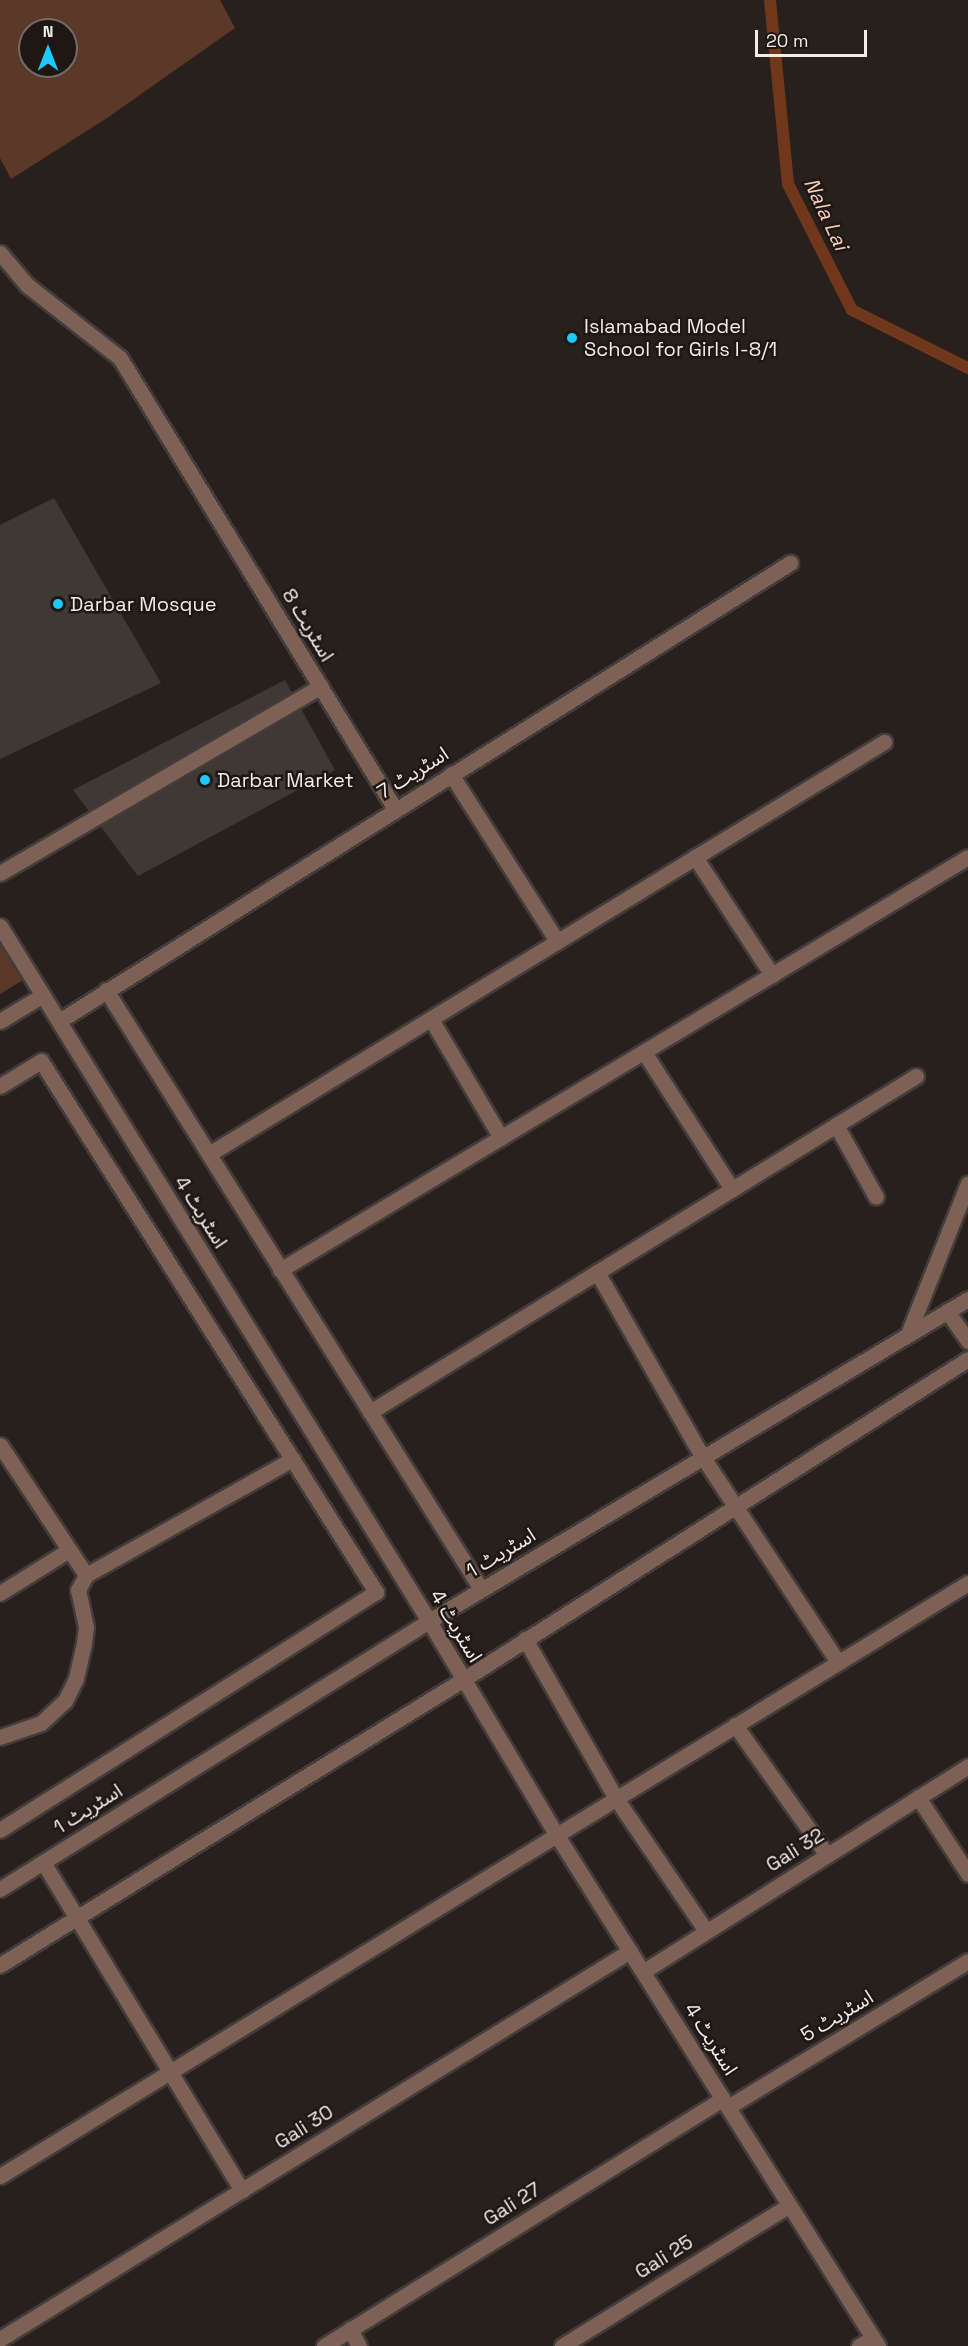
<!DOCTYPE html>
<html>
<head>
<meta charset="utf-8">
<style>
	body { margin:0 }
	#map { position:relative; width:968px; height:2346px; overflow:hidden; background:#28201d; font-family:"Space Grotesk","Noto Sans Arabic",sans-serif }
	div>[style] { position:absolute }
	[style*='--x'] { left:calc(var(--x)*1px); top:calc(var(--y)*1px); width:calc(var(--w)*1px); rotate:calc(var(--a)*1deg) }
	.green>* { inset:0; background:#5b3828 }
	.stream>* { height:12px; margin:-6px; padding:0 6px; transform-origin:6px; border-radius:6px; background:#71371a }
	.building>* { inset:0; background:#403835 }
	.roads { filter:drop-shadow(2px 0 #443c3a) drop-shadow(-2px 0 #443c3a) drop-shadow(0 2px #443c3a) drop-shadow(0 -2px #443c3a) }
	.service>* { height:15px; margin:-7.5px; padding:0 7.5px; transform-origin:7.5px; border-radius:7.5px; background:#7d6155 }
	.minor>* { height:15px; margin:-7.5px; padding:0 7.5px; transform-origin:7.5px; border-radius:7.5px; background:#7d6155 }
	.dots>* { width:16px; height:16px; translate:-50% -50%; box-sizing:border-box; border:3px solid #1e1714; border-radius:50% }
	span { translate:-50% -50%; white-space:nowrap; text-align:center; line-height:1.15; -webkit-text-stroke:5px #1e1714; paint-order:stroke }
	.poi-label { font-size:20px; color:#f1ebe9 }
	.left { translate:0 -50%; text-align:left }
	.street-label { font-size:20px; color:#f1ebe9 }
	.water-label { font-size:21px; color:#f5cfbe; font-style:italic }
	.north { position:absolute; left:18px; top:18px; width:60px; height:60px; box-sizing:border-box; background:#1e1714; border:2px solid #726c69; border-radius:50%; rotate:0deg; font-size:16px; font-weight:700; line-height:24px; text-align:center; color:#f1ebe9 }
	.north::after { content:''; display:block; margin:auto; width:21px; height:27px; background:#1dc9fc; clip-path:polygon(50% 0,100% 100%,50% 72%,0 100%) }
	.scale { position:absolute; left:755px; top:30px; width:112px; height:27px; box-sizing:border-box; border:3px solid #f1ebe9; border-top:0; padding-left:8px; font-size:18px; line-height:21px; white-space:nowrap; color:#f1ebe9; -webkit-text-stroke:4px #1e1714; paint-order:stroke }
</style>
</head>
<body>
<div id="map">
	<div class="green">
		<i style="clip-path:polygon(evenodd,0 0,220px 0,235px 28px,107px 118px,11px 179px,0 158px,0 0,30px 30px,66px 30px,66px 66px,30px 66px,30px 30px)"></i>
		<i style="clip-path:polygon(0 934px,23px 980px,0 994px)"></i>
	</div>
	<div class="stream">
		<i style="--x:770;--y:0;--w:185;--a:84.4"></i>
		<i style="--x:788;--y:184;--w:141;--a:63.1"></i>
		<i style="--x:852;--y:310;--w:130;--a:26.6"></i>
	</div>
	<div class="building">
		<i style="clip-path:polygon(54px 498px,161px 683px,0 759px,0 525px)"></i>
		<i style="clip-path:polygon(285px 680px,335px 770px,138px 876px,73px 790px)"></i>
	</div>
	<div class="roads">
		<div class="service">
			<i style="--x:451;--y:774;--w:198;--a:57.6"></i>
			<i style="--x:695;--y:857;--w:141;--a:56.9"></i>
			<i style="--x:0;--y:873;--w:371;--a:-30.2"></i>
			<i style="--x:106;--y:990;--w:707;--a:57.95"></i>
			<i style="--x:431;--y:1019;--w:138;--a:59.5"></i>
			<i style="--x:644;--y:1052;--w:163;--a:57.3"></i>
			<i style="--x:0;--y:1086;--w:48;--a:-31.4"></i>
			<i style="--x:41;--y:1061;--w:628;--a:57.75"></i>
			<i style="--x:376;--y:1592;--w:445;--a:147.7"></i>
			<i style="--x:836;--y:1125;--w:82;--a:60.9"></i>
			<i style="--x:209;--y:1154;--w:791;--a:-31.4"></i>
			<i style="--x:280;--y:1270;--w:802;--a:-30.98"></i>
			<i style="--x:597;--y:1272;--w:212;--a:60.3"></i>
			<i style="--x:702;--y:1456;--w:247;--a:56.6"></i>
			<i style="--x:947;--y:1311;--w:37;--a:55"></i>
			<i style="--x:908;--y:1334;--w:162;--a:-68.3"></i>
			<i style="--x:370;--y:1412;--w:641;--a:-31.61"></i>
			<i style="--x:0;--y:1445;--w:156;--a:56.5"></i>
			<i style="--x:0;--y:1593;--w:81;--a:-31.9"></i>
			<i style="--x:525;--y:1639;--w:182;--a:60.3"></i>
			<i style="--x:615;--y:1797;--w:162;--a:55.8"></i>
			<i style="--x:735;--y:1725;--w:159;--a:54.7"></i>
			<i style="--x:0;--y:1737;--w:43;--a:-18.9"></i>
			<i style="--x:41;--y:1723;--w:33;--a:-43"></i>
			<i style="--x:65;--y:1701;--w:25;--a:-64"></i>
			<i style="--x:76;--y:1678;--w:37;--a:-77"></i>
			<i style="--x:84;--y:1642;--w:15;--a:-82"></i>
			<i style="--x:86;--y:1627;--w:38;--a:-102"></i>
			<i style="--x:78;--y:1590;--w:17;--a:-62"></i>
			<i style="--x:86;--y:1575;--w:237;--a:-29.3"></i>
			<i style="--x:918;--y:1797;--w:92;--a:57"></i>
			<i style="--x:43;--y:1862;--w:384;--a:58.8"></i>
			<i style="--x:0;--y:1965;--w:545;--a:-31.65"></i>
			<i style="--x:464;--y:1679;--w:597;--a:-32.41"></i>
			<i style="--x:350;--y:2329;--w:19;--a:62"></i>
		</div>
		<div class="minor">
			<i style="--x:0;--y:253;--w:42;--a:49.8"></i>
			<i style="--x:27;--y:285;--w:118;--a:38.1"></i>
			<i style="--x:120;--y:358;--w:528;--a:58.63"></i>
			<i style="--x:0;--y:926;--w:817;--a:58.31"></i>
			<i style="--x:429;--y:1621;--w:248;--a:59.2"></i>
			<i style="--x:556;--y:1834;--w:605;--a:57.83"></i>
			<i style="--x:0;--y:1021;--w:50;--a:-31.2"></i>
			<i style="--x:59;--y:1021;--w:863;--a:-32.07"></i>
			<i style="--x:0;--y:1889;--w:506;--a:-31.99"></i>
			<i style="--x:429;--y:1621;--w:628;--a:-30.85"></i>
			<i style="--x:644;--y:1971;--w:383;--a:-32.3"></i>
			<i style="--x:728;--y:2107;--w:281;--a:-31.3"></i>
			<i style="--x:0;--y:2176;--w:1135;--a:-31.49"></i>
			<i style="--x:0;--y:2339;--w:740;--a:-31.63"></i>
			<i style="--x:324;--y:2346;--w:469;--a:-31.8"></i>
			<i style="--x:562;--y:2346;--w:267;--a:-31.8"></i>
			<i style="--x:859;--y:2346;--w:16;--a:-30"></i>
		</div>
	</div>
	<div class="dots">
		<i style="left:572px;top:338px;background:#1dc9fc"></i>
		<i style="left:58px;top:604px;background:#1dc9fc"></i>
		<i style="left:205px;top:780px;background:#1dc9fc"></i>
	</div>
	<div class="poi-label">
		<span class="left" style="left:584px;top:338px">Islamabad Model<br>School for Girls I-8/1</span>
		<span class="left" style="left:70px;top:604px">Darbar Mosque</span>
		<span class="left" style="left:217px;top:780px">Darbar Market</span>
	</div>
	<div class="street-label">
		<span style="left:308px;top:625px;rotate:59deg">اسٹریٹ 8</span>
		<span style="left:413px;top:773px;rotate:-32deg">اسٹریٹ 7</span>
		<span style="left:201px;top:1212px;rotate:58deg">اسٹریٹ 4</span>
		<span style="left:501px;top:1553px;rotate:-31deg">اسٹریٹ 1</span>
		<span style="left:456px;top:1626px;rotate:59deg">اسٹریٹ 4</span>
		<span style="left:88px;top:1809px;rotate:-32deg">اسٹریٹ 1</span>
		<span style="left:795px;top:1850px;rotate:-32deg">Gali 32</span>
		<span style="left:837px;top:2016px;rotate:-31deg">اسٹریٹ 5</span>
		<span style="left:711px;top:2039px;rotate:58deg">اسٹریٹ 4</span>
		<span style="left:304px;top:2127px;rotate:-32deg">Gali 30</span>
		<span style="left:512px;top:2204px;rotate:-32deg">Gali 27</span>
		<span style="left:664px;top:2257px;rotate:-32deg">Gali 25</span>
	</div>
	<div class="water-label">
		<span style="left:826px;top:214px;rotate:65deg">Nala Lai</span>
	</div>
	<div class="north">N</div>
	<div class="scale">20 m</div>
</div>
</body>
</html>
